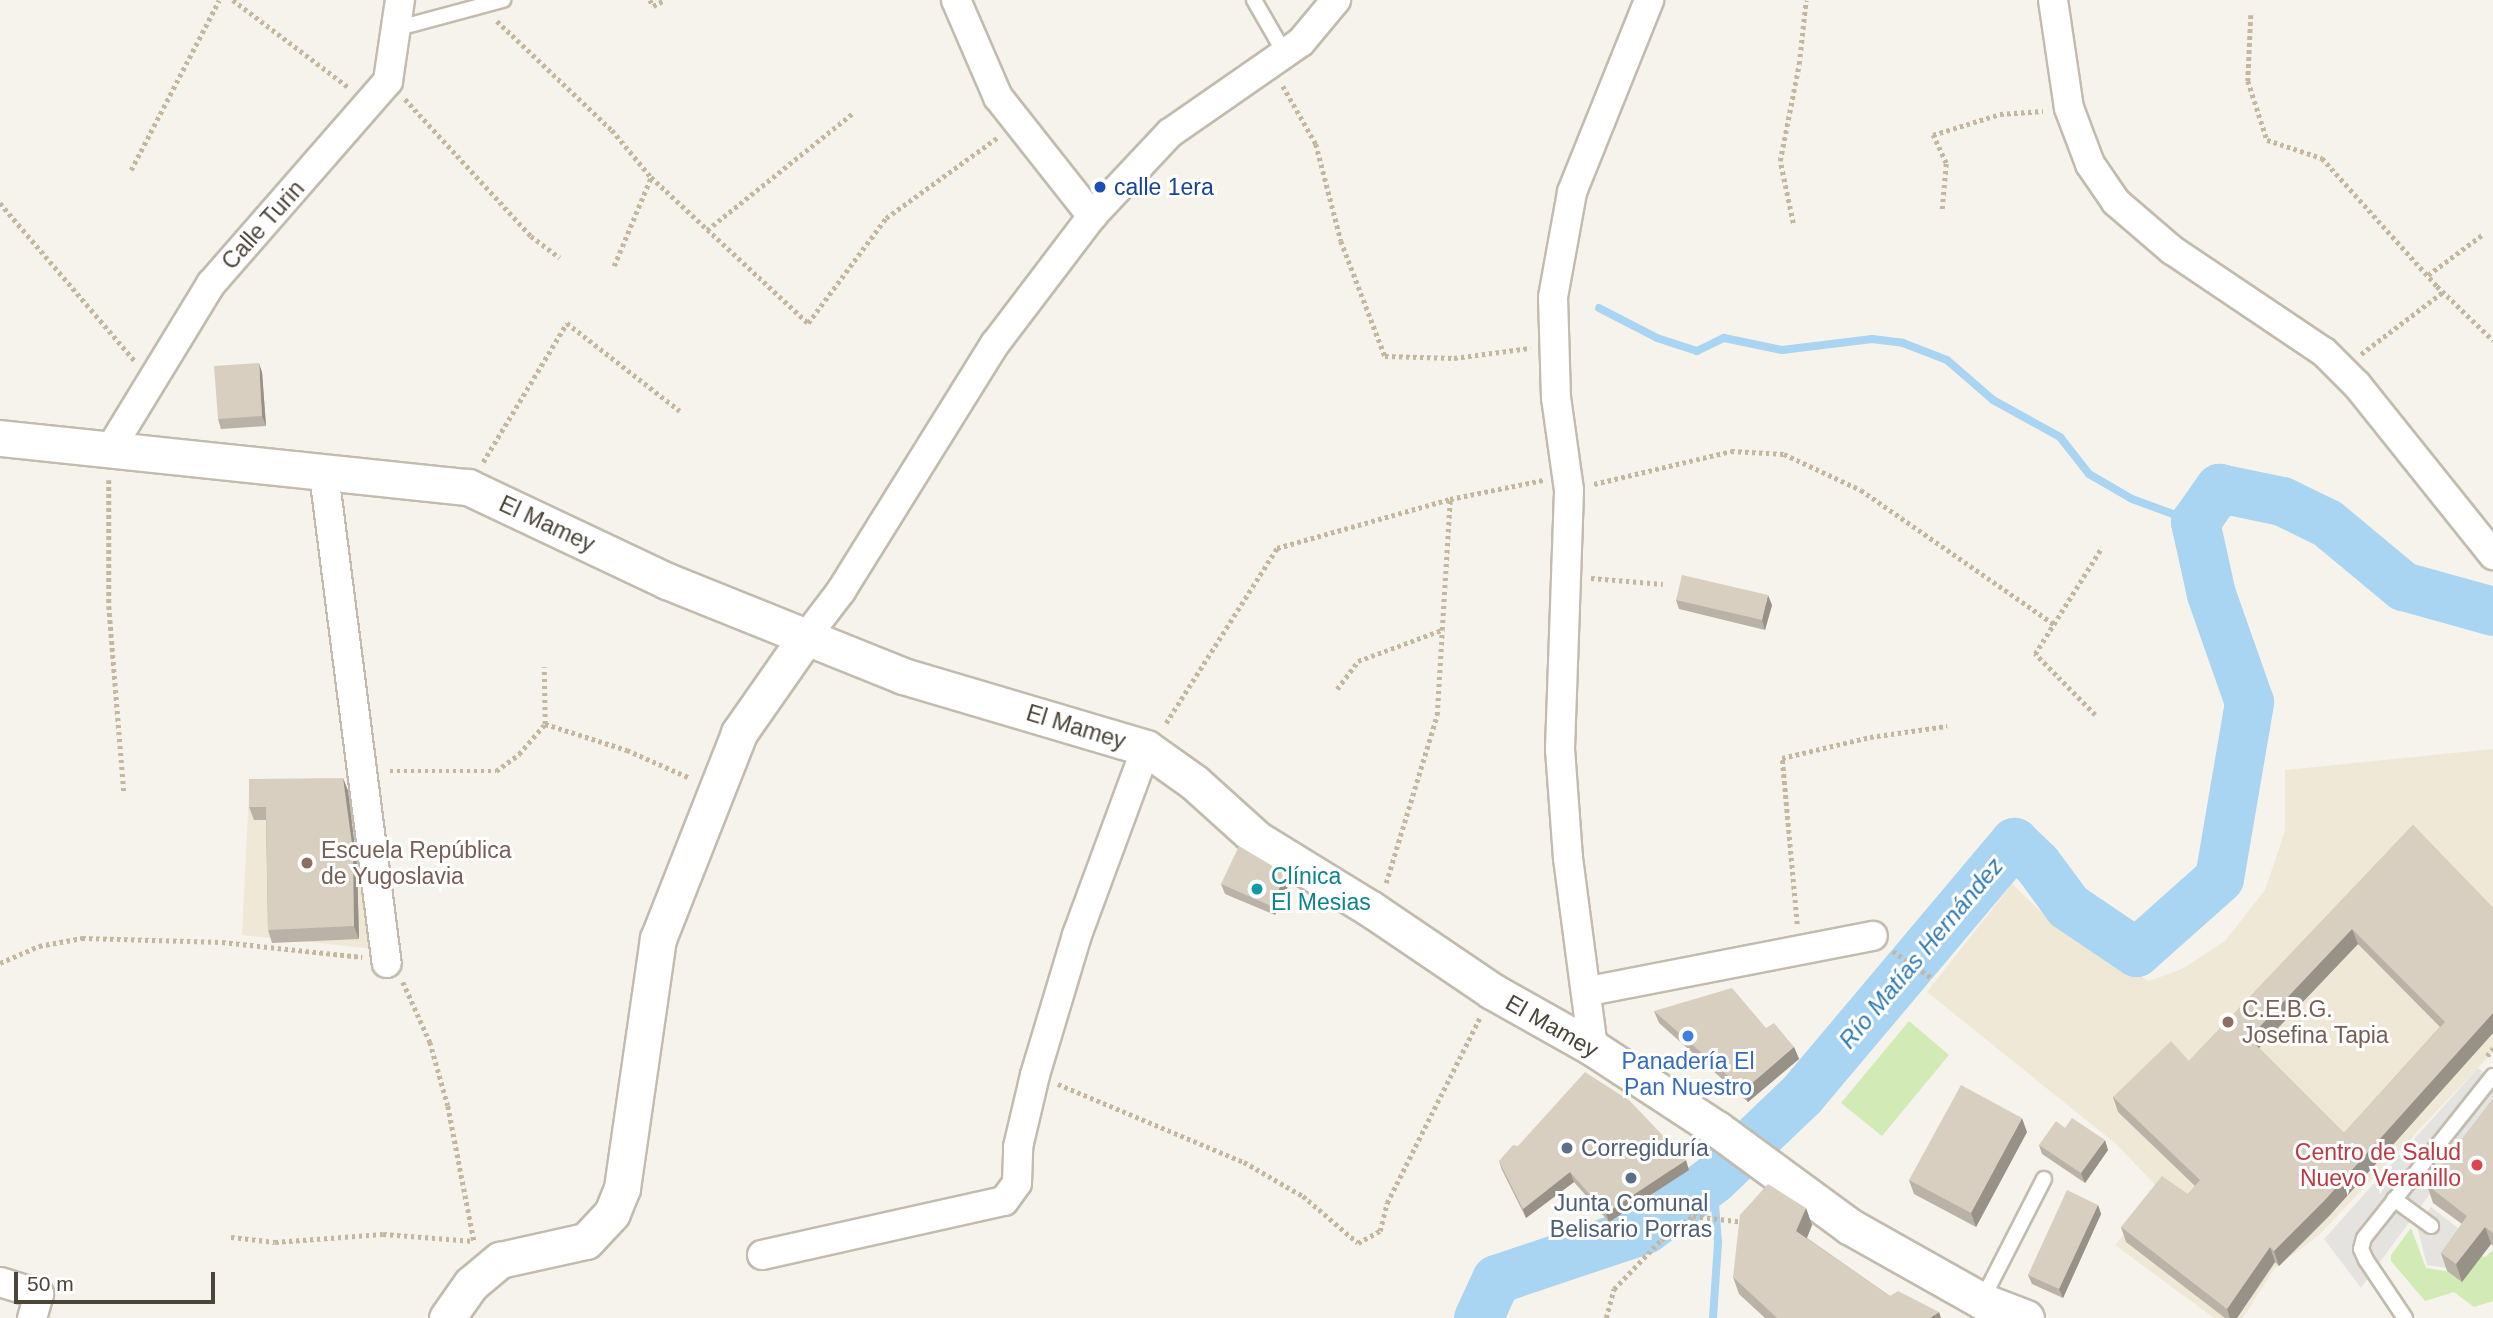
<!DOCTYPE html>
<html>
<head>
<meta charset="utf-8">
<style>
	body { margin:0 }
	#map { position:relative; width:2493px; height:1318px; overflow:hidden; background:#f6f3ec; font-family:Arial,sans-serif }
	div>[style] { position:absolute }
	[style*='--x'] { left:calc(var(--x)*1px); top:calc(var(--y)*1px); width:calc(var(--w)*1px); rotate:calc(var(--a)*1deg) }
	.education>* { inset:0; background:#efe8d6 }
	.green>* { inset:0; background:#d2eab5 }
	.parking>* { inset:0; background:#e5e3e0 }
	.stream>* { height:8px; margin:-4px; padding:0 4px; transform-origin:4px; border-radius:4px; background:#a9d4f2 }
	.river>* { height:49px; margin:-24.5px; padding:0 24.5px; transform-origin:24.5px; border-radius:24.5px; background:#a9d4f2 }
	.path>* { height:4.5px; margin-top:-2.25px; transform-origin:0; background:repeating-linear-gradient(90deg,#c4b79f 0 3.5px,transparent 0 7px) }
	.roads { filter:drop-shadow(2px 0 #c2bbae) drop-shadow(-2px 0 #c2bbae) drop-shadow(0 2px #c2bbae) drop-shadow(0 -2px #c2bbae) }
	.service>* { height:14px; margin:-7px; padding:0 7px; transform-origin:7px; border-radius:7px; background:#fff }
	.minor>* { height:28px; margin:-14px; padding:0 14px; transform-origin:14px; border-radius:14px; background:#fff }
	.tertiary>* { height:35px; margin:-17.5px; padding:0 17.5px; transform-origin:17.5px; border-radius:17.5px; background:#fff }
	.wall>* { inset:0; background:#bab2a6 }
	.shaded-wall>* { inset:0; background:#979187 }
	.building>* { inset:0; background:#d8cfc1 }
	.dots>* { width:19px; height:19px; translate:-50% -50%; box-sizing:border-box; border:4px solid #fff; border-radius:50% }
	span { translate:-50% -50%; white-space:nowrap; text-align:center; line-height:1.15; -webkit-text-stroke:6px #fff; paint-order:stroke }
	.transit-label { font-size:23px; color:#164399 }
	.left { translate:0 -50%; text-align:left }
	.street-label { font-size:23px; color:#4b4439 }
	.education-label { font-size:23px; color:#785e54 }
	.culture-label { font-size:23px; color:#0d838f }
	.shop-label { font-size:23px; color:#366cbe }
	.service-label { font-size:23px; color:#4e5e75 }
	.health-label { font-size:23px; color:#be3a42 }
	.right { translate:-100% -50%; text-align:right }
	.water-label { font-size:24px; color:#2e7ab2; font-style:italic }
	.scale { position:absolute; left:14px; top:1272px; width:201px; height:32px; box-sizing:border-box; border:4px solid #4b4439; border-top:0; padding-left:9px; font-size:21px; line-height:24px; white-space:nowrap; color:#4b4439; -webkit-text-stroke:5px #fff; paint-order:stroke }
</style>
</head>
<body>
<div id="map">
	<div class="education">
		<i style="clip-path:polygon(2493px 749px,2493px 1052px,2319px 1235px,2274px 1269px,2243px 1318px,2214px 1318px,2115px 1245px,2160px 1190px,2116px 1144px,1927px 992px,2012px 884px,2056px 926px,2149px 981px,2182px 969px,2225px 941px,2265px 890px,2285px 831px,2285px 770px)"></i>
		<i style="clip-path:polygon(361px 788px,376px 949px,242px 935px,249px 791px)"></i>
	</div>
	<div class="green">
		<i style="clip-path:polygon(1909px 1021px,1949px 1055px,1882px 1136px,1841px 1103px)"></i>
		<i style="clip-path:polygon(2411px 1228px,2426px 1268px,2463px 1274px,2476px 1255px,2485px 1257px,2493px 1250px,2493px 1301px,2474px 1307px,2454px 1292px,2425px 1301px,2391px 1261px,2391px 1255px)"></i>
	</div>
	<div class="parking">
		<i style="clip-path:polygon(2478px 1068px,2493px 1080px,2493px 1108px,2361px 1288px,2324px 1239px)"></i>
		<i style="clip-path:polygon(2431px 1207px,2467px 1235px,2461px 1270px,2427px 1265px,2417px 1226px)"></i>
	</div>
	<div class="stream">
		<i style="--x:1599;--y:308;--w:65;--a:27.3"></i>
		<i style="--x:1657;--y:338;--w:42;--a:18"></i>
		<i style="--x:1697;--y:351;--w:30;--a:-26"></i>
		<i style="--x:1724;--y:338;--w:59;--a:11.7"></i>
		<i style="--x:1782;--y:350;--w:91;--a:-7"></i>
		<i style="--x:1872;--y:339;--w:31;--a:7"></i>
		<i style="--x:1903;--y:343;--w:47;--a:21.1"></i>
		<i style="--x:1947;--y:360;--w:61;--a:41"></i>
		<i style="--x:1993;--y:400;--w:77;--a:28.9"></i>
		<i style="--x:2060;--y:437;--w:47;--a:51.9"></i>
		<i style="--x:2089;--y:474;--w:50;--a:30.2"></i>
		<i style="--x:2132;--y:499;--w:67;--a:20.1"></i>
		<i style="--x:1713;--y:1318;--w:76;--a:-86.2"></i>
		<i style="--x:1718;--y:1242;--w:63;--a:-94.5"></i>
	</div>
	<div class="river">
		<i style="--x:1478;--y:1318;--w:43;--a:-65.2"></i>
		<i style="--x:1496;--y:1279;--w:157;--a:-18.6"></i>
		<i style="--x:1645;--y:1229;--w:84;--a:-36.3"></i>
		<i style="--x:1713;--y:1179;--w:122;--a:-43.7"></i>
		<i style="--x:1801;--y:1095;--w:331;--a:-49.9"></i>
		<i style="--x:2014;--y:842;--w:32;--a:44"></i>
		<i style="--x:2037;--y:864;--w:52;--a:53.6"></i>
		<i style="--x:2068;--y:906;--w:82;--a:34.1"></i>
		<i style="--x:2136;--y:952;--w:111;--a:-41.7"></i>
		<i style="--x:2219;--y:878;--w:179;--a:-80.3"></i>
		<i style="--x:2249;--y:702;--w:114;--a:-109.4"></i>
		<i style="--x:2211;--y:594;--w:74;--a:-102.5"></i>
		<i style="--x:2195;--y:522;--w:42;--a:-54.8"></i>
		<i style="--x:2219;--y:488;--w:64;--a:11.7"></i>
		<i style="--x:2282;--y:501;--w:50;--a:26.1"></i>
		<i style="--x:2327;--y:523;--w:99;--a:39.7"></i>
		<i style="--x:2403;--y:586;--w:93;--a:15.5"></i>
	</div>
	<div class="path">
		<i style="--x:233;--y:0;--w:144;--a:37.1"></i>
		<i style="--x:650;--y:0;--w:7;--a:63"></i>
		<i style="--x:653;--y:6;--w:13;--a:-27"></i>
		<i style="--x:2251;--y:15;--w:66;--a:92.6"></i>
		<i style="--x:2248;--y:81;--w:62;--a:72.1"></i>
		<i style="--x:2267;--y:140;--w:58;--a:18.1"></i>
		<i style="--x:2322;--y:158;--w:172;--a:48.1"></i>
		<i style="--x:2437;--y:286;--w:78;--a:44"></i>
		<i style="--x:497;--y:21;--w:158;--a:43.5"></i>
		<i style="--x:612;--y:130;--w:61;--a:50.3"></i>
		<i style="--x:651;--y:177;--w:214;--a:42.9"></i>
		<i style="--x:808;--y:323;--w:131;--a:-53.4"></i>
		<i style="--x:886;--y:218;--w:137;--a:-35.8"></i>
		<i style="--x:1283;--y:86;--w:67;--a:60.4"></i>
		<i style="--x:1316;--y:144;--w:100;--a:75.5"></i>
		<i style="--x:1341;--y:241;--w:123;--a:69.1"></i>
		<i style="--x:1385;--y:356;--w:69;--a:1.7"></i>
		<i style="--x:1454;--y:358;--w:77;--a:-7.5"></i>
		<i style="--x:405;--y:99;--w:186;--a:47.4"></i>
		<i style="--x:531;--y:236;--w:36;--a:37"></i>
		<i style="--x:131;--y:170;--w:191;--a:-62.6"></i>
		<i style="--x:0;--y:203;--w:208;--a:49.5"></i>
		<i style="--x:1942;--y:209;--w:46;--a:-85"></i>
		<i style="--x:1946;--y:163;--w:31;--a:-115"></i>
		<i style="--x:1933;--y:135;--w:70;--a:-17.4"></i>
		<i style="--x:2000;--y:114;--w:43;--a:-4"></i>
		<i style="--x:1793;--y:223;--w:63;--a:-101.8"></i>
		<i style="--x:1780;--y:161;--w:99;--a:-78.9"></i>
		<i style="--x:1799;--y:64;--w:64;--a:-83.8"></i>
		<i style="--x:707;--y:230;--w:186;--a:-38.7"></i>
		<i style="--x:614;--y:266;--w:96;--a:-67.4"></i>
		<i style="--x:2428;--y:275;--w:67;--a:-36.5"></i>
		<i style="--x:2361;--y:354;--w:103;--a:-37.1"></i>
		<i style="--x:483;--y:462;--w:162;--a:-58.9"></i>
		<i style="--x:567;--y:323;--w:143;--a:37.9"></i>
		<i style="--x:109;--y:480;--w:126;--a:90"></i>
		<i style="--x:109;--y:606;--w:186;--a:85.4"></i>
		<i style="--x:1594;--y:484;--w:141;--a:-13.5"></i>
		<i style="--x:1731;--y:451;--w:53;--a:3.2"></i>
		<i style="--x:1784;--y:454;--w:85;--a:25.1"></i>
		<i style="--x:1861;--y:490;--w:235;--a:34.8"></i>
		<i style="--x:1591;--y:578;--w:72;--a:4.8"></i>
		<i style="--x:1337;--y:689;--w:35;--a:-53"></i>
		<i style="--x:1358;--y:661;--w:90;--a:-20.3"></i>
		<i style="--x:1442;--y:630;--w:131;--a:-86.5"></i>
		<i style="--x:2095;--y:715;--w:86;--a:-134.5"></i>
		<i style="--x:2035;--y:654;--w:126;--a:-57.9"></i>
		<i style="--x:1166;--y:723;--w:207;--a:-57.6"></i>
		<i style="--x:1277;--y:548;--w:180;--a:-15.8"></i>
		<i style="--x:1450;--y:499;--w:95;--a:-11.5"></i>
		<i style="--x:545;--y:724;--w:86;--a:17.6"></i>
		<i style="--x:627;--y:750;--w:67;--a:23.9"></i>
		<i style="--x:390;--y:771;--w:106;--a:0"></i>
		<i style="--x:496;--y:771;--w:29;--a:-36"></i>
		<i style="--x:519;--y:754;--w:40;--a:-49"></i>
		<i style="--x:545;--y:724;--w:57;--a:-91"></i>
		<i style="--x:1386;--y:883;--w:176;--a:-73.1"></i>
		<i style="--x:1437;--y:715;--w:85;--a:-86.6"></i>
		<i style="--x:1797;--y:924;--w:167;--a:-95.2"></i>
		<i style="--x:1782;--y:758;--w:90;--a:-13.4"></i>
		<i style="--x:1870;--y:737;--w:78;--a:-8.1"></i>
		<i style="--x:1893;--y:951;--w:47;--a:34.7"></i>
		<i style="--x:0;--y:963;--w:43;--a:-23.6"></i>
		<i style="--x:39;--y:946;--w:44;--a:-10.5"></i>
		<i style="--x:82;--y:938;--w:140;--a:1.6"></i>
		<i style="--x:222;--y:942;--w:141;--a:6.1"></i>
		<i style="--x:403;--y:982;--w:66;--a:65.8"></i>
		<i style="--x:430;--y:1042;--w:66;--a:74.3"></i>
		<i style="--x:448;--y:1106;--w:137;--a:79.1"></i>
		<i style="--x:2487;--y:1056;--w:10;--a:-53"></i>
		<i style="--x:1058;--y:1084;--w:202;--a:22.8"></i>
		<i style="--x:1244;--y:1162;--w:68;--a:30"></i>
		<i style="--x:1303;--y:1196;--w:72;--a:40.5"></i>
		<i style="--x:1358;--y:1243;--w:25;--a:-29"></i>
		<i style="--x:1380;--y:1231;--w:29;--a:-76"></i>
		<i style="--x:1387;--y:1203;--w:208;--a:-63.4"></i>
		<i style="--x:231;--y:1237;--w:44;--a:6.5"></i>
		<i style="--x:275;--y:1242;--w:108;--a:-4.2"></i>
		<i style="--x:383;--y:1234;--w:91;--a:4.4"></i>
		<i style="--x:1606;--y:1318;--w:30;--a:-75"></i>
		<i style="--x:1614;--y:1289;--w:68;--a:-46.2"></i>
		<i style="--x:1661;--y:1240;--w:40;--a:-37"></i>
		<i style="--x:1693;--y:1216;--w:52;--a:6.6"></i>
	</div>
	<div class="roads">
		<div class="service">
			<i style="--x:1254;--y:0;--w:62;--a:60.1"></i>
			<i style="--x:399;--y:28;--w:108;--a:-15.1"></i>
			<i style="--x:2394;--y:1199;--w:46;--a:36.1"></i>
			<i style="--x:1982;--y:1300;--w:136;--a:-62.9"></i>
			<i style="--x:2405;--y:1318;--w:70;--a:-123.9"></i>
			<i style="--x:2366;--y:1260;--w:12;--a:-114"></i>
			<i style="--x:2361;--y:1249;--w:11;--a:-75"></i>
			<i style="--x:2364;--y:1238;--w:207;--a:-51.5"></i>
		</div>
		<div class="minor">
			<i style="--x:956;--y:0;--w:106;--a:66.6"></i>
			<i style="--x:998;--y:97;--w:152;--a:51.7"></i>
			<i style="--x:2053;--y:0;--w:109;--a:81.6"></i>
			<i style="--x:2069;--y:108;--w:60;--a:69.4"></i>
			<i style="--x:2090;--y:164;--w:46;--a:55.6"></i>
			<i style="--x:2116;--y:202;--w:74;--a:40.6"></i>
			<i style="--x:2172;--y:250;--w:183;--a:33.9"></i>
			<i style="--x:2324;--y:352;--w:47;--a:45"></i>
			<i style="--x:2357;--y:385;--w:218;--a:51.3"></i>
			<i style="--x:109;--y:451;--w:196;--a:-58.6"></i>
			<i style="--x:211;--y:284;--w:269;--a:-48.9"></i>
			<i style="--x:388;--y:81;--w:82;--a:-81.6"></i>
			<i style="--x:324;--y:474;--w:493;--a:82.7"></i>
			<i style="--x:806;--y:637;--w:58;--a:-52.7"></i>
			<i style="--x:841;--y:591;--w:291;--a:-58.1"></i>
			<i style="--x:995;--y:344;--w:161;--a:-52.8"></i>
			<i style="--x:1092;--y:216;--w:114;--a:-46.8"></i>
			<i style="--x:1170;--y:133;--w:160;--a:-34.8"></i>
			<i style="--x:1301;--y:42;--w:55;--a:-50.2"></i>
			<i style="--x:1589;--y:991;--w:289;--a:-11"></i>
			<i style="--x:1593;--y:1048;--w:192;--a:-97.5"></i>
			<i style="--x:1568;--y:858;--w:109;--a:-94.2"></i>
			<i style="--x:1560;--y:749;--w:259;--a:-88"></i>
			<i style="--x:1569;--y:490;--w:93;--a:-98"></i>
			<i style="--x:1556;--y:398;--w:101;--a:-91.7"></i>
			<i style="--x:1553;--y:297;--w:107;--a:-79.7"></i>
			<i style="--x:1572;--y:192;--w:207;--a:-68.1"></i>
			<i style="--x:762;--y:1255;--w:248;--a:-12.6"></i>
			<i style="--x:1004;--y:1201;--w:22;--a:-54"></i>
			<i style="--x:1017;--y:1183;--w:36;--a:-88"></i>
			<i style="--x:1018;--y:1147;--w:74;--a:-76.7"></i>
			<i style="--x:1035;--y:1075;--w:146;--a:-73.3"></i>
			<i style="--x:1077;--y:935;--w:199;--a:-69.7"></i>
			<i style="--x:0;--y:1282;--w:41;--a:17.1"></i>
			<i style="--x:39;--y:1294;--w:25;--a:106"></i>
		</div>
		<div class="tertiary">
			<i style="--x:0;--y:438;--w:471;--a:6"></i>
			<i style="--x:468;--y:487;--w:220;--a:25.3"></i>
			<i style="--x:667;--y:581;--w:254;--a:21.9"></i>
			<i style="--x:903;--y:676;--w:253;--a:16.5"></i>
			<i style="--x:1146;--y:748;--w:60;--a:35.5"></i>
			<i style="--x:1195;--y:783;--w:84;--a:42.1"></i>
			<i style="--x:1257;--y:839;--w:134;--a:31.6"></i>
			<i style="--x:1371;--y:909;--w:146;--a:34.1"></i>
			<i style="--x:1492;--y:991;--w:116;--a:29.4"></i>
			<i style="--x:1593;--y:1048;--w:148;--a:33.2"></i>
			<i style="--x:1717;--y:1129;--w:164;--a:36.3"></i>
			<i style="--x:1849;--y:1226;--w:153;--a:29.4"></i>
			<i style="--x:1982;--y:1301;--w:47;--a:21.1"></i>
			<i style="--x:447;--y:1318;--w:42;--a:-54.8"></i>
			<i style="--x:471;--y:1284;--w:38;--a:-40"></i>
			<i style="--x:500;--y:1260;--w:88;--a:-12.5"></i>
			<i style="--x:586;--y:1241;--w:38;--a:-47"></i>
			<i style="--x:612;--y:1213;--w:27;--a:-68"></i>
			<i style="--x:622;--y:1188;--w:252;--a:-81.8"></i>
			<i style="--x:658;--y:939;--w:221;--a:-68.5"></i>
			<i style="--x:739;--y:733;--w:117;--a:-55.1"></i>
		</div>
	</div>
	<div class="wall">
		<i style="clip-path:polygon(262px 372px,266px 426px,221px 429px,218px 419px)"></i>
		<i style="clip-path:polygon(1676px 600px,1772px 605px,1765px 630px,1679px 609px)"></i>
		<i style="clip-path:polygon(343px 778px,348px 791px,357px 864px,359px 939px,272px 943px,268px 930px,266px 820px,254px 820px,249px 807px)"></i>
		<i style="clip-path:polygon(evenodd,2413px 825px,2493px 908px,2493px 1033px,2330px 1215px,2279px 1266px,2275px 1262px,2237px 1318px,2225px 1318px,2126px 1242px,2121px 1227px,2188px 1194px,2195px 1186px,2118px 1112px,2113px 1097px,2189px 1061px,2413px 825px,2358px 944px,2440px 1027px,2344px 1133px,2259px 1048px,2358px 944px)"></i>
		<i style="clip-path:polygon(1221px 884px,1289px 884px,1275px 915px,1225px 894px)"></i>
		<i style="clip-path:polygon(1654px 1011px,1766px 1028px,1794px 1047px,1799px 1059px,1748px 1102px,1659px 1023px)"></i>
		<i style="clip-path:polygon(2493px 1099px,2493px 1246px,2491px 1244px,2462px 1282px,2447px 1271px,2441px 1253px,2462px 1224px,2433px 1203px,2427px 1185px)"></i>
		<i style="clip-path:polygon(2065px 1128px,2108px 1150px,2085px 1183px,2042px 1154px,2039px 1145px)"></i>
		<i style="clip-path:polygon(2027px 1132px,1976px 1227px,1914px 1194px,1909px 1180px)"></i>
		<i style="clip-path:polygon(1499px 1161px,1689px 1170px,1609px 1222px,1574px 1182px,1526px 1218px,1502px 1170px)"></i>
		<i style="clip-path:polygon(2098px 1205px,2101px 1214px,2063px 1298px,2032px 1284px,2028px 1275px)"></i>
		<i style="clip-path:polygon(1806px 1208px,1812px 1225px,1807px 1238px,1890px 1296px,1941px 1318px,1765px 1318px,1739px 1294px,1733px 1277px)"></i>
	</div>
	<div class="shaded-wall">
		<i style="clip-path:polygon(259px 363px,262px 372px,266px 426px,262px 416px)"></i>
		<i style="clip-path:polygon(1768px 595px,1772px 605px,1765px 630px,1762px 620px)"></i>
		<i style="clip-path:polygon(343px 778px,348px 791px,357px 864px,359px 939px,354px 926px)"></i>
		<i style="clip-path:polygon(1286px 874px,1289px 884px,1275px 915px,1271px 906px)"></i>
		<i style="clip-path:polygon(2352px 929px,2358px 944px,2254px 1053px,2249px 1038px)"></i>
		<i style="clip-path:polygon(2493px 1013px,2493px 1033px,2330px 1215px,2279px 1266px,2274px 1251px)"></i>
		<i style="clip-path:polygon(1794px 1047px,1799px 1059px,1748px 1102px,1744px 1090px)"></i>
		<i style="clip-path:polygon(2022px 1118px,2027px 1132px,1976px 1227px,1971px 1213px)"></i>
		<i style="clip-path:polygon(2105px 1140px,2108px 1150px,2085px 1183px,2081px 1173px)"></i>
		<i style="clip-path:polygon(1686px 1160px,1689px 1170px,1609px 1222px,1606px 1213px)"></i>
		<i style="clip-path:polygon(1570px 1172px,1574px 1182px,1526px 1218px,1523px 1209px)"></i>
		<i style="clip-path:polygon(2098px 1205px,2101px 1214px,2063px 1298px,2059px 1289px)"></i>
		<i style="clip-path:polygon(1806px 1208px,1812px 1225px,1803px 1247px,1796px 1231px)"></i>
		<i style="clip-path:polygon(2485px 1227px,2491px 1244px,2462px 1282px,2456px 1264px)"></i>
		<i style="clip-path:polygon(2270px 1247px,2275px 1262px,2237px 1318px,2230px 1318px,2227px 1309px)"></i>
		<i style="clip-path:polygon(1939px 1312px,1941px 1318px,1930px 1318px)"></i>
	</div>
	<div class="building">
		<i style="clip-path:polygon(259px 363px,262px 416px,218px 419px,214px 366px)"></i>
		<i style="clip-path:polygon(1682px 575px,1768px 595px,1762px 620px,1676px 600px)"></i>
		<i style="clip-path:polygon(343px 778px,353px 851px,354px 926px,268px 930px,266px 807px,249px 807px,249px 779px)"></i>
		<i style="clip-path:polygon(evenodd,2413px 825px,2493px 908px,2493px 1013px,2325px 1200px,2274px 1251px,2270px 1247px,2227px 1309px,2121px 1227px,2162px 1176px,2188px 1194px,2200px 1180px,2113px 1097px,2171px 1041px,2189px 1061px,2413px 825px,2352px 929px,2445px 1022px,2344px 1133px,2249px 1038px,2352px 929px)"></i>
		<i style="clip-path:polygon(1239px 846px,1286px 874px,1271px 906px,1221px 884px)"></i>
		<i style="clip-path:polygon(1732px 988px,1766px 1028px,1774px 1023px,1794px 1047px,1744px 1090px,1654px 1011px)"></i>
		<i style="clip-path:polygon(1585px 1072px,1630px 1101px,1686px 1160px,1606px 1213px,1570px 1172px,1523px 1209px,1499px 1161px,1513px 1145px,1518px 1146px)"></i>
		<i style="clip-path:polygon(1961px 1085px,2022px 1118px,1971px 1213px,1909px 1180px)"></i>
		<i style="clip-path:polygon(2493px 1099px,2493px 1233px,2485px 1227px,2456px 1264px,2441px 1253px,2467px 1216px,2427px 1185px)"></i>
		<i style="clip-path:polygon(2072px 1118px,2105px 1140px,2081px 1173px,2039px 1145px,2056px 1121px,2065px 1128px)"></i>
		<i style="clip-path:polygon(1768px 1184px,1806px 1208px,1796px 1231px,1890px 1296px,1898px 1291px,1939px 1312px,1930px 1318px,1777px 1318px,1733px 1277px,1740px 1215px)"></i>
		<i style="clip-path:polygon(2067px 1190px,2098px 1205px,2059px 1289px,2028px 1275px)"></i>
	</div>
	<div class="dots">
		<i style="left:1100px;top:187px;background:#1a4fb4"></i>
		<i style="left:307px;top:863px;background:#8d6e63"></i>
		<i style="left:1257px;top:889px;background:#0f9aa8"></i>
		<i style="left:2228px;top:1022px;background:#8d6e63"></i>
		<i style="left:1688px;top:1036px;background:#3f7fe0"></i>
		<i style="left:1567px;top:1148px;background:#5c6f8a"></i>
		<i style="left:2477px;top:1165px;background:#e0444e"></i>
		<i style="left:1631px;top:1178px;background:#5c6f8a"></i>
	</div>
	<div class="transit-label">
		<span class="left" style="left:1114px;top:187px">calle 1era</span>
	</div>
	<div class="street-label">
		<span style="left:263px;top:225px;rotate:-48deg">Calle Turin</span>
		<span style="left:547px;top:524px;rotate:25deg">El Mamey</span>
		<span style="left:1076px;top:727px;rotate:17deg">El Mamey</span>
		<span style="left:1552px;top:1026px;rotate:30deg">El Mamey</span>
	</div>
	<div class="education-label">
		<span class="left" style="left:321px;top:863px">Escuela República<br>de Yugoslavia</span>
		<span class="left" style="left:2242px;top:1022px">C.E.B.G.<br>Josefina Tapia</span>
	</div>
	<div class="culture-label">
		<span class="left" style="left:1271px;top:889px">Clínica<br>El Mesias</span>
	</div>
	<div class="shop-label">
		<span style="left:1688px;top:1074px">Panadería El<br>Pan Nuestro</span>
	</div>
	<div class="service-label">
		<span class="left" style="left:1581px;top:1148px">Corregiduría</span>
		<span style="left:1631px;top:1216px">Junta Comunal<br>Belisario Porras</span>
	</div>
	<div class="health-label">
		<span class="right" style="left:2461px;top:1165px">Centro de Salud<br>Nuevo Veranillo</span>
	</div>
	<div class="water-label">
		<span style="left:1921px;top:953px;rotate:-50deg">Río Matías Hernández</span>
	</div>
	<div class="scale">50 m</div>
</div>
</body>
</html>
